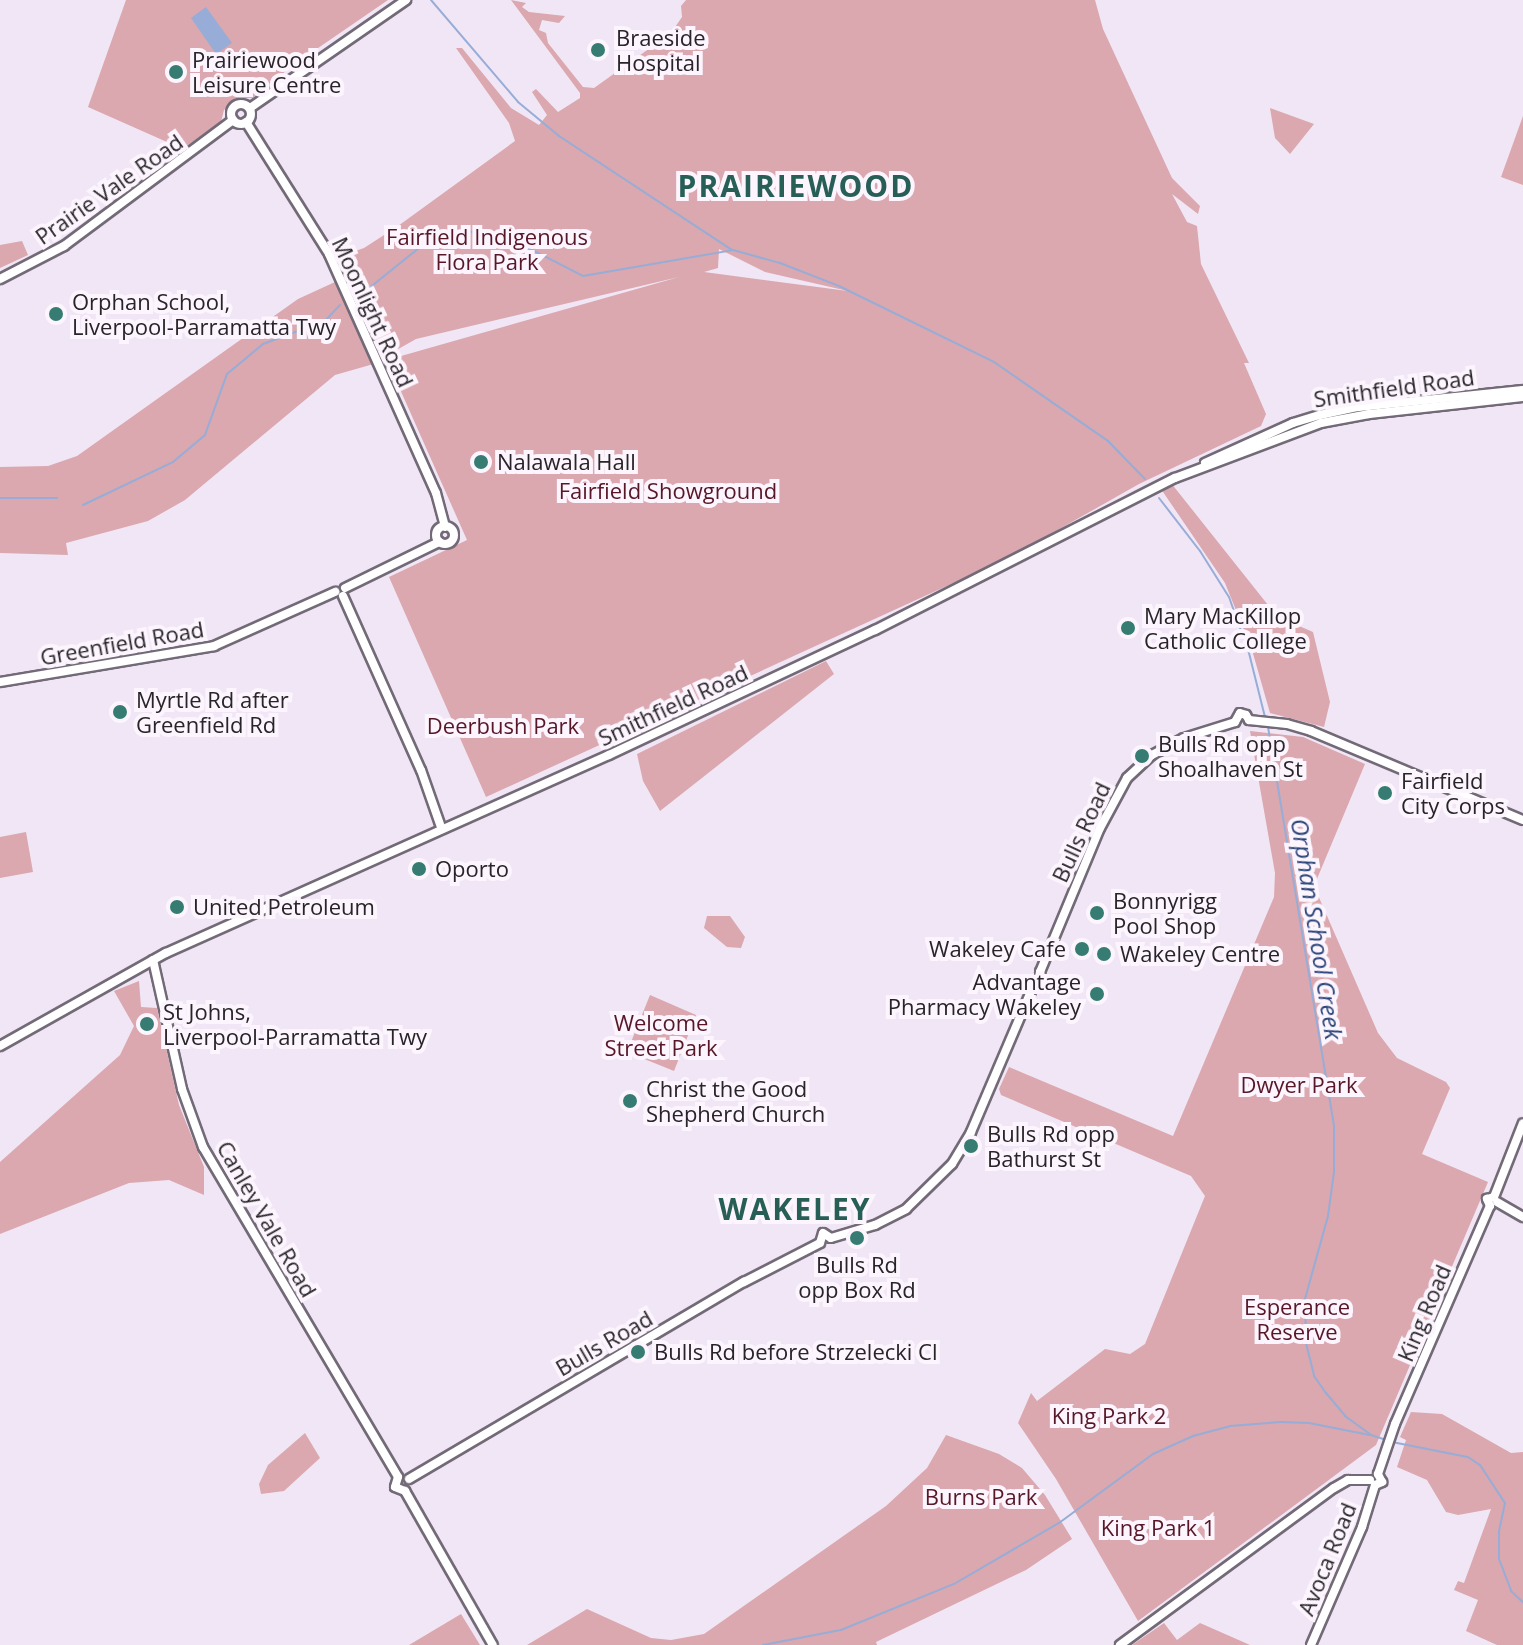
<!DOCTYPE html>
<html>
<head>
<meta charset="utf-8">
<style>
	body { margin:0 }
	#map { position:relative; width:1523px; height:1645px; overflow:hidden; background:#f1e6f5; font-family:"Open Sans",sans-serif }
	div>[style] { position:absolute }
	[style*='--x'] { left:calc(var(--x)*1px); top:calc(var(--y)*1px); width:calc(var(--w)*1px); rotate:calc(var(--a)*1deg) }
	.green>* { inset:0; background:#daa8ae }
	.water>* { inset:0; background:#97add7 }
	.stream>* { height:2px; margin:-1px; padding:0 1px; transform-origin:1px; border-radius:1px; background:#97add7 }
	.roads { filter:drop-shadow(2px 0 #736a77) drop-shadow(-2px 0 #736a77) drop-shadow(0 2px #736a77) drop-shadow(0 -2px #736a77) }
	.secondary>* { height:8px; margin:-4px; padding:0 4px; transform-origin:4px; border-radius:4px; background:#fff }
	.secondary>.ring { margin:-4px; padding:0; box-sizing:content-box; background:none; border:8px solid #fff; border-radius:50% }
	.dots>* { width:22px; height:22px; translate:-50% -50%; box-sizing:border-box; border:4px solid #fcf5fe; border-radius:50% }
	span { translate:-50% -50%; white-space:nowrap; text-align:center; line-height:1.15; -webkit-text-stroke:8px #fcf5fe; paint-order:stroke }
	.poi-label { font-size:22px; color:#282429 }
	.left { translate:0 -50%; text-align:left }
	.right { translate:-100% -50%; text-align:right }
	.street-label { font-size:22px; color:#282429 }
	.park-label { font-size:22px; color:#581726 }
	.water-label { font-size:24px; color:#284277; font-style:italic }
	.district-label { font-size:30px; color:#275e56; font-weight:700; letter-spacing:2px }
</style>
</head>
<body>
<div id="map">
	<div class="green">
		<i style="clip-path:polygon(126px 0,388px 0,289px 68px,267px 88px,252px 98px,239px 98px,224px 110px,221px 122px,178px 152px,176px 146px,88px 107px)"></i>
		<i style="clip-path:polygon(evenodd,511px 0,526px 3px,522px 7px,529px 12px,565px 16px,559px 23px,542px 20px,539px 30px,546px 33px,548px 43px,583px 87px,594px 88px,671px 33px,682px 17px,681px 6px,686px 0,1095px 0,1103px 29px,1172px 178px,1200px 206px,1198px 214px,1172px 194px,1187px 222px,1197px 226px,1201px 264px,1249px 363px,1244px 363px,1266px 414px,1261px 426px,1139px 484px,1010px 557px,486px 797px,389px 577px,467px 540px,387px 360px,679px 277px,416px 339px,370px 365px,335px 375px,185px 500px,148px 521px,66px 543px,68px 555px,0 553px,0 467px,48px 466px,77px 456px,298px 299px,348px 276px,341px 256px,364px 248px,398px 226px,515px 141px,509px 123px,456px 48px,462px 48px,511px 108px,539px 125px,547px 115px,532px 92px,536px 89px,558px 112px,580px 98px,580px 93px,511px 0,719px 249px,765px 272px,848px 291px,704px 272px,718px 268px,719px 249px)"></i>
		<i style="clip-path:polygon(1270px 108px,1314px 124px,1290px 154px,1275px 138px)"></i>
		<i style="clip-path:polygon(1523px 116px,1523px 185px,1501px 177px)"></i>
		<i style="clip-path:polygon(22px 241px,28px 255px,0 268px,0 245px)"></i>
		<i style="clip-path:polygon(1171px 483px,1272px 610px,1283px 619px,1313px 632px,1330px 702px,1324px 727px,1270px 713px,1252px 650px,1225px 583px,1161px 489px)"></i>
		<i style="clip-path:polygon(826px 661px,834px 674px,660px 811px,643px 781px,637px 754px)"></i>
		<i style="clip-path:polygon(1250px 731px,1303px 737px,1365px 764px,1314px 886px,1378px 1033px,1397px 1058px,1446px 1082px,1450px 1088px,1422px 1154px,1488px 1182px,1376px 1445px,1138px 1621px,1056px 1479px,1018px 1423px,1031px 1393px,1037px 1401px,1105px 1349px,1130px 1354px,1145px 1344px,1205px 1196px,1191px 1176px,1001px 1095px,999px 1089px,1009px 1067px,1173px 1136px,1274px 897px,1275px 873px)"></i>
		<i style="clip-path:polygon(26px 832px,33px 872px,0 878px,0 837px)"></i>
		<i style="clip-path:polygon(707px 916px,730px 916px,745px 937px,741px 948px,727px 947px,704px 928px)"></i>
		<i style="clip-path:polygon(139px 981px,141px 1007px,157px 1008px,179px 1105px,204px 1167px,204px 1195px,169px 1180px,129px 1183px,0 1234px,0 1162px,120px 1055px,134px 1026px,114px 991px)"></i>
		<i style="clip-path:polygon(650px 995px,696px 1015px,674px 1071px,627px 1052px)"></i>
		<i style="clip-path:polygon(1411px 1412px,1442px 1414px,1511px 1453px,1523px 1452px,1523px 1645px,1497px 1645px,1466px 1631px,1478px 1600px,1454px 1590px,1458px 1581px,1464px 1583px,1491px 1509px,1458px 1515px,1446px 1512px,1427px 1480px,1397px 1467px,1406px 1440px,1400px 1437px)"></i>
		<i style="clip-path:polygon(305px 1433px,320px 1458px,284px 1491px,261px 1494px,259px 1484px,268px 1465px)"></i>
		<i style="clip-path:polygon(946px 1435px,999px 1454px,1022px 1468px,1045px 1495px,1072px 1539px,1026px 1570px,876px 1642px,877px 1645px,527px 1645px,587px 1609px,651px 1638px,671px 1640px,704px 1634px,886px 1506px,927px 1468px)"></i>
		<i style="clip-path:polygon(461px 1614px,480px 1645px,409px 1645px)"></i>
		<i style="clip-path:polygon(1164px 1623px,1177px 1640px,1200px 1623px,1250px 1645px,1132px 1645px)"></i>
	</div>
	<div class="water">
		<i style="clip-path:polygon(206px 7px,232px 43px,216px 54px,191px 18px)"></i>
	</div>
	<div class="stream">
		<i style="--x:431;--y:0;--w:134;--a:49.5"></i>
		<i style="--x:518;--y:102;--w:53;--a:39.7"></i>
		<i style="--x:559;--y:136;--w:207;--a:33.4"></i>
		<i style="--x:358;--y:297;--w:91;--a:-38.8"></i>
		<i style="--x:429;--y:240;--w:26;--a:-25"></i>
		<i style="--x:453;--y:229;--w:57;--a:9.1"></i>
		<i style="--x:509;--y:238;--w:83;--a:27.2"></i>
		<i style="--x:583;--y:276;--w:152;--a:-9.8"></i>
		<i style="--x:733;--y:250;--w:49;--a:15.5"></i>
		<i style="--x:780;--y:263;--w:63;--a:21.3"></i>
		<i style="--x:839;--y:286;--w:173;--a:26.1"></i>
		<i style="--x:994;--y:362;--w:139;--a:34.7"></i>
		<i style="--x:1108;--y:441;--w:53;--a:45.8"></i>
		<i style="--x:0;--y:498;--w:57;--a:0"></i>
		<i style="--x:1159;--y:498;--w:67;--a:52.3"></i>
		<i style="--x:1200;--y:551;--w:54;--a:57.8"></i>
		<i style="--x:1229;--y:597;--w:59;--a:70.3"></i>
		<i style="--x:1249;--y:653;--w:66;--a:76"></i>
		<i style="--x:83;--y:505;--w:100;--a:-25.5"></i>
		<i style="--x:173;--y:462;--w:42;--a:-40.2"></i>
		<i style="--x:205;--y:435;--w:65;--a:-70.2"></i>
		<i style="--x:227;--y:374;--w:47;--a:-39.8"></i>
		<i style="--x:263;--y:344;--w:66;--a:-20.4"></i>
		<i style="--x:325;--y:321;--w:22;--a:-47"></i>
		<i style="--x:1268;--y:727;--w:403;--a:80.6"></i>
		<i style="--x:1334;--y:1125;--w:47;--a:90"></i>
		<i style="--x:1334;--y:1172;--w:44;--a:97.8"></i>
		<i style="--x:1328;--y:1216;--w:86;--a:105.5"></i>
		<i style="--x:1305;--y:1299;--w:44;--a:88.7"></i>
		<i style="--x:1306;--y:1343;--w:34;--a:76"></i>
		<i style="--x:1314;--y:1376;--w:21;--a:55"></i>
		<i style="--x:1326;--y:1393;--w:30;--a:50"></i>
		<i style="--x:1345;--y:1416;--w:32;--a:36"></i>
		<i style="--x:1371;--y:1435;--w:16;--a:18"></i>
		<i style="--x:1392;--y:1442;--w:77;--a:11.2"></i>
		<i style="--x:1468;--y:1457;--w:14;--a:34"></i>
		<i style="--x:1480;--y:1465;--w:45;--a:56.7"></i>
		<i style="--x:1505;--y:1503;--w:29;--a:102"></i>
		<i style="--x:1499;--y:1531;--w:28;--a:90"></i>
		<i style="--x:1499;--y:1559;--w:34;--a:69"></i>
		<i style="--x:1511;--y:1591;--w:16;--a:43"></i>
		<i style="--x:763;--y:1645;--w:79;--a:-10.9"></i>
		<i style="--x:841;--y:1630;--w:122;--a:-22.2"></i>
		<i style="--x:954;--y:1584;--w:121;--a:-30.2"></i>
		<i style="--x:1059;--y:1523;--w:117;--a:-36.3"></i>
		<i style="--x:1153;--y:1454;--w:44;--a:-24.2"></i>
		<i style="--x:1193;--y:1436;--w:38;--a:-15"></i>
		<i style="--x:1230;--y:1426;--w:51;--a:-4.5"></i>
		<i style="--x:1281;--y:1422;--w:28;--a:2"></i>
		<i style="--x:1309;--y:1423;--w:62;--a:11.1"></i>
	</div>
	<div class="roads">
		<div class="secondary">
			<i class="ring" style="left:231px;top:104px;width:12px;height:12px"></i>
			<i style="--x:250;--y:108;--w:190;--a:-34.7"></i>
			<i style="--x:246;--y:122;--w:156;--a:57.8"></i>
			<i style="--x:329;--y:254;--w:262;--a:65.9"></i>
			<i style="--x:436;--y:493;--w:35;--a:75"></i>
			<i style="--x:0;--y:279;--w:72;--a:-27.3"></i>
			<i style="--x:64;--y:246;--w:211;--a:-36.7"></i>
			<i style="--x:1205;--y:463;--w:97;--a:-24.4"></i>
			<i style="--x:1293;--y:423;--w:28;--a:-17"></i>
			<i style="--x:1320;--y:415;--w:39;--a:-12"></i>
			<i style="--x:1358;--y:407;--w:166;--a:-5.9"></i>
			<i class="ring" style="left:436px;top:526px;width:10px;height:10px"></i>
			<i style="--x:345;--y:588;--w:105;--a:-26.1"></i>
			<i style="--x:343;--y:596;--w:191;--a:65.9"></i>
			<i style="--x:421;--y:770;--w:60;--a:70.7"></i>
			<i style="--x:0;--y:682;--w:217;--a:-9.5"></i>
			<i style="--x:214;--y:646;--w:133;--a:-24.1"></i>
			<i style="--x:1249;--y:720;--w:38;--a:6"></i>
			<i style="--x:1287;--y:724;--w:25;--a:16"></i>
			<i style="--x:1311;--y:731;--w:230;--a:22.8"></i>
			<i style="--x:1235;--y:722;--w:10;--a:-61"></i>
			<i style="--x:1240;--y:713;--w:6;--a:18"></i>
			<i style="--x:1246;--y:715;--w:6;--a:59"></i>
			<i style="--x:153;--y:960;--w:132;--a:77.3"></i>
			<i style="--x:182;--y:1089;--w:62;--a:70.1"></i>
			<i style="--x:203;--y:1147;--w:383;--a:59.4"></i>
			<i style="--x:1035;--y:982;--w:6;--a:-18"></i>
			<i style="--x:1041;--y:980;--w:8;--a:-97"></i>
			<i style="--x:1040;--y:972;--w:156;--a:-67.4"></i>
			<i style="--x:1100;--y:828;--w:57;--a:-61.6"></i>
			<i style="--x:1127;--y:778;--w:34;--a:-43"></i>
			<i style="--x:1152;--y:755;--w:36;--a:-28"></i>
			<i style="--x:1184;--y:738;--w:53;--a:-17.4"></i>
			<i style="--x:0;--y:1046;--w:190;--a:-29.3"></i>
			<i style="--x:166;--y:953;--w:485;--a:-24.1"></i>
			<i style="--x:609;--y:755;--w:294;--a:-25.2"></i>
			<i style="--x:875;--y:630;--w:336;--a:-26.9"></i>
			<i style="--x:1175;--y:478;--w:156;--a:-20.6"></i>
			<i style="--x:1321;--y:423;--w:49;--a:-10.6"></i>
			<i style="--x:1369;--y:414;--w:155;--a:-6.3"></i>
			<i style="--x:1497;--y:1202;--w:30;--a:30"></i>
			<i style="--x:831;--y:1238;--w:46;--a:-16.5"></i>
			<i style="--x:875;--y:1225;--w:35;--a:-27"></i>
			<i style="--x:906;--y:1209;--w:64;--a:-44.4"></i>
			<i style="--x:952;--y:1164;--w:37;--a:-59"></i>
			<i style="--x:971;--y:1132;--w:163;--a:-66.9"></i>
			<i style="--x:820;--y:1243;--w:10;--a:-73"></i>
			<i style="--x:823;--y:1233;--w:9;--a:32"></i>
			<i style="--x:398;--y:1477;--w:10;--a:107"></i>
			<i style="--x:395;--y:1487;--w:11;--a:22"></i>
			<i style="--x:409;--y:1479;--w:389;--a:-30.5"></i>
			<i style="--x:744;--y:1282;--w:85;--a:-27.2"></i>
			<i style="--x:405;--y:1491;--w:177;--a:60.3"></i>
			<i style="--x:1120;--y:1645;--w:265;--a:-36.3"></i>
			<i style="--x:1334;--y:1488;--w:16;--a:-30"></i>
			<i style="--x:1348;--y:1480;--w:22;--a:0"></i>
			<i style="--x:1311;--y:1645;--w:129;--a:-66.6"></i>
			<i style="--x:1362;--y:1527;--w:44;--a:-72.8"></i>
			<i style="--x:1375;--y:1485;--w:8;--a:-23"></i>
			<i style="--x:1382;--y:1482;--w:9;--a:-117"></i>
			<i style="--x:1378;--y:1474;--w:53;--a:-71.2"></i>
			<i style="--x:1395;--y:1424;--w:238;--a:-66.5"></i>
			<i style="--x:1490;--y:1206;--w:8;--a:-113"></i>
			<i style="--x:1487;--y:1199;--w:7;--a:-16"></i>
			<i style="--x:1494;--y:1197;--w:79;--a:-68.6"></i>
		</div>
	</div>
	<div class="dots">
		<i style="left:598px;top:50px;background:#367c72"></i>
		<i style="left:176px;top:72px;background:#367c72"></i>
		<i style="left:56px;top:314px;background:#367c72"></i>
		<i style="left:481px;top:462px;background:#367c72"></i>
		<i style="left:1128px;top:628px;background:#367c72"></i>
		<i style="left:120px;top:712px;background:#367c72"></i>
		<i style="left:1142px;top:756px;background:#367c72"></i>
		<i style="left:1385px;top:793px;background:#367c72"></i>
		<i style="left:419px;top:869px;background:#367c72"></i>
		<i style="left:177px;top:907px;background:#367c72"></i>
		<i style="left:1097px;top:913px;background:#367c72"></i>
		<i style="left:1082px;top:949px;background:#367c72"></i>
		<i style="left:1104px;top:954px;background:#367c72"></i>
		<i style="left:1097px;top:994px;background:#367c72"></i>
		<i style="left:147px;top:1024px;background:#367c72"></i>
		<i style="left:630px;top:1101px;background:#367c72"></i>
		<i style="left:971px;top:1146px;background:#367c72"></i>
		<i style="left:857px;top:1238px;background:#367c72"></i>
		<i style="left:638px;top:1352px;background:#367c72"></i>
	</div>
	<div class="poi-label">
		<span class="left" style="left:616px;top:50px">Braeside<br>Hospital</span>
		<span class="left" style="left:192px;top:72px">Prairiewood<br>Leisure Centre</span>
		<span class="left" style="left:72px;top:314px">Orphan School,<br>Liverpool-Parramatta Twy</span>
		<span class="left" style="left:497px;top:462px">Nalawala Hall</span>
		<span class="left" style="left:1144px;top:628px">Mary MacKillop<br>Catholic College</span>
		<span class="left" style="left:136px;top:712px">Myrtle Rd after<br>Greenfield Rd</span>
		<span class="left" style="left:1158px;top:756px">Bulls Rd opp<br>Shoalhaven St</span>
		<span class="left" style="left:1401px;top:793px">Fairfield<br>City Corps</span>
		<span class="left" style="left:435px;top:869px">Oporto</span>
		<span class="left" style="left:1113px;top:913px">Bonnyrigg<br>Pool Shop</span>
		<span class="left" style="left:193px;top:907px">United Petroleum</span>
		<span class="right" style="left:1066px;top:949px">Wakeley Cafe</span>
		<span class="left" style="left:1120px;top:954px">Wakeley Centre</span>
		<span class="right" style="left:1081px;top:994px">Advantage<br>Pharmacy Wakeley</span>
		<span class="left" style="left:163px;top:1024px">St Johns,<br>Liverpool-Parramatta Twy</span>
		<span class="left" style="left:646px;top:1101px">Christ the Good<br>Shepherd Church</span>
		<span class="left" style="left:987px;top:1146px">Bulls Rd opp<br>Bathurst St</span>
		<span style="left:857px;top:1277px">Bulls Rd<br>opp Box Rd</span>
		<span class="left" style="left:654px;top:1352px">Bulls Rd before Strzelecki Cl</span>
	</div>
	<div class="street-label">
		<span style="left:109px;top:189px;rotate:-35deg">Prairie Vale Road</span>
		<span style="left:373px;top:312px;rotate:65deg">Moonlight Road</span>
		<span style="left:1394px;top:388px;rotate:-8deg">Smithfield Road</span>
		<span style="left:122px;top:643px;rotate:-10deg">Greenfield Road</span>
		<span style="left:673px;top:705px;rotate:-25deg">Smithfield Road</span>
		<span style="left:1081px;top:832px;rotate:-65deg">Bulls Road</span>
		<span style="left:267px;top:1219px;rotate:60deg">Canley Vale Road</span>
		<span style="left:1424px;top:1313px;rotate:-67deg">King Road</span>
		<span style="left:604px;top:1343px;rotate:-30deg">Bulls Road</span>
		<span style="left:1327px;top:1559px;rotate:-68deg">Avoca Road</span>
	</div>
	<div class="park-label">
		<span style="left:487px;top:249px">Fairfield Indigenous<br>Flora Park</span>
		<span style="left:668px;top:491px">Fairfield Showground</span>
		<span style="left:503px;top:726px">Deerbush Park</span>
		<span style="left:661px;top:1035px">Welcome<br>Street Park</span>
		<span style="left:1299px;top:1085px">Dwyer Park</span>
		<span style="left:1297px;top:1319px">Esperance<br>Reserve</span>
		<span style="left:1109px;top:1416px">King Park 2</span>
		<span style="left:981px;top:1497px">Burns Park</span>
		<span style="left:1158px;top:1528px">King Park 1</span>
	</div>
	<div class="water-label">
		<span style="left:1317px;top:929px;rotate:81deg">Orphan School Creek</span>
	</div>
	<div class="district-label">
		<span style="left:796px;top:186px">PRAIRIEWOOD</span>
		<span style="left:795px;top:1209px">WAKELEY</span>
	</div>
</div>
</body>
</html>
